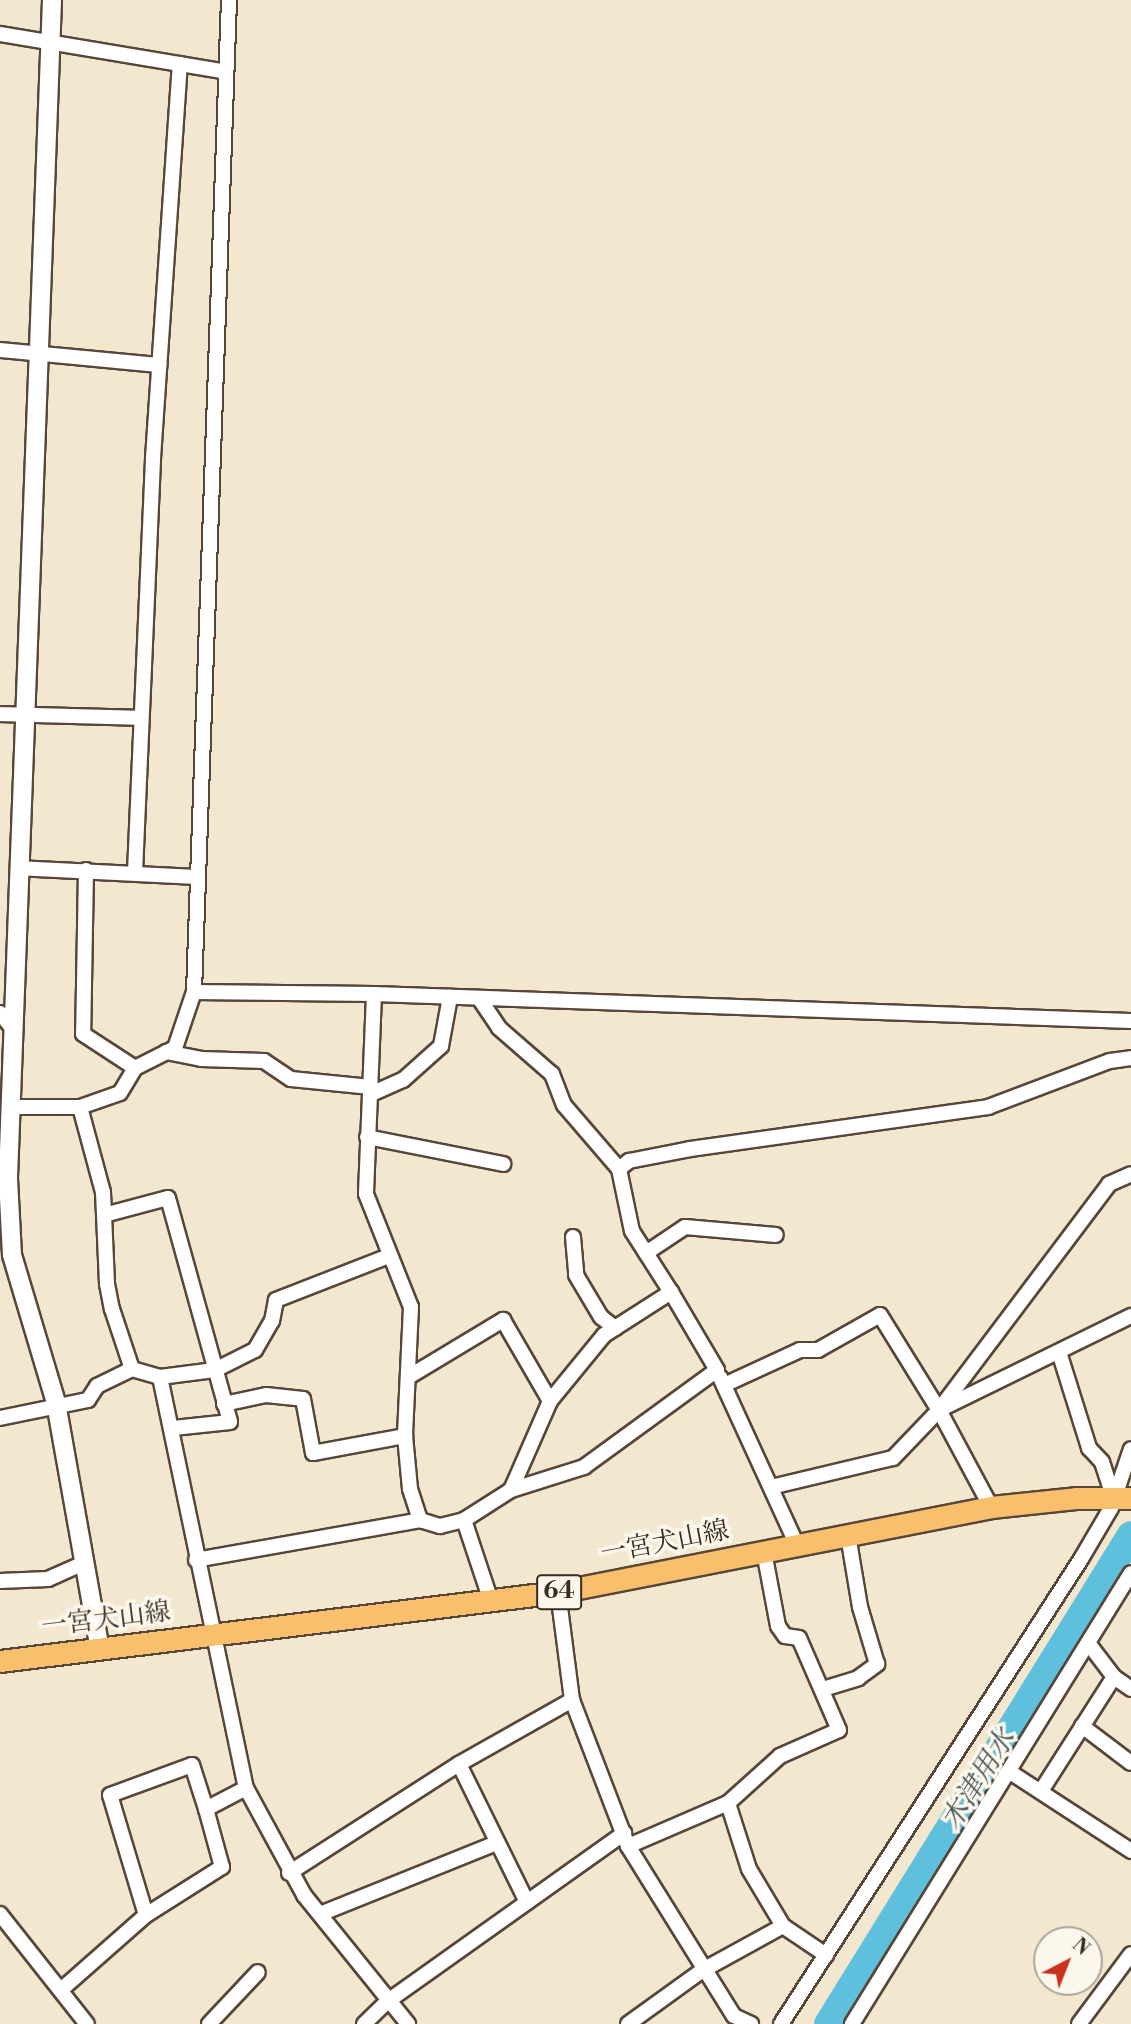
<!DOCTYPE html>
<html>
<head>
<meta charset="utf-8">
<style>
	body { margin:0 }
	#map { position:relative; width:1131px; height:2024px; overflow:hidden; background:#f3e8cf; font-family:"Libre Bodoni","Noto Serif JP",serif }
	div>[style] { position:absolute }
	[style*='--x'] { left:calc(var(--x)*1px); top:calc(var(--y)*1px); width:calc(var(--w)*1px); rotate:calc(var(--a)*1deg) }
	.river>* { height:28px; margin:-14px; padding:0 14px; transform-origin:14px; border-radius:14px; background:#5ec0dc }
	.roads { filter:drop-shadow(2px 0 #574639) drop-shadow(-2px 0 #574639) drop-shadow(0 2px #574639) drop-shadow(0 -2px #574639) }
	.minor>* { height:14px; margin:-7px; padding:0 7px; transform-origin:7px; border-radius:7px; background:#fff }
	.tertiary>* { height:18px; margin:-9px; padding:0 9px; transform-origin:9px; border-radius:9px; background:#fff }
	.primary>* { height:21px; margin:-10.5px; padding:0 10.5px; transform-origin:10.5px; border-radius:10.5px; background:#f8bf6c }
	span { translate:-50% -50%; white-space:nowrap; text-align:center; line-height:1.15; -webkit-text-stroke:7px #fbf7ec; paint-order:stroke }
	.shield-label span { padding:2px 5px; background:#fbf7ec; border:2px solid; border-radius:5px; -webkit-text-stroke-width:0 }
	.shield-label { font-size:24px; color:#3b2a1e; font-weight:700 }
	.street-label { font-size:26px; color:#3b2a1e }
	.water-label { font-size:28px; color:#465757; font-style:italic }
	.north { position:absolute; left:1033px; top:1926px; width:70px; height:70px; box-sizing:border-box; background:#fbf7ec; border:2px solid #aea59a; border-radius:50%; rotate:42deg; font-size:19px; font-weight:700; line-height:28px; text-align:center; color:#3b2a1e }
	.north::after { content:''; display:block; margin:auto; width:24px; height:32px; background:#c8321e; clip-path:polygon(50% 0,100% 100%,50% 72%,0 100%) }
</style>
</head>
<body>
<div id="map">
	<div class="river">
		<i style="--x:828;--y:2024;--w:575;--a:-58.22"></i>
	</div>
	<div class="roads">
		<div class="minor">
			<i style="--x:0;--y:34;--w:229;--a:9.5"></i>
			<i style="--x:0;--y:350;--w:160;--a:5.4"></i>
			<i style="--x:0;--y:714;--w:139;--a:1.6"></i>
			<i style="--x:18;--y:868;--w:177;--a:2.9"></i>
			<i style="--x:86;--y:870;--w:164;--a:91"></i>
			<i style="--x:83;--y:1034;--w:62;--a:33.2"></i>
			<i style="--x:135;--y:872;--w:414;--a:-87.5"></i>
			<i style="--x:153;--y:458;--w:395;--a:-86.1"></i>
			<i style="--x:194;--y:992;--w:180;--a:0.6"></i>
			<i style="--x:374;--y:994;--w:757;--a:2.04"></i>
			<i style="--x:374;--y:994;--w:200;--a:92.3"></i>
			<i style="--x:366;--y:1194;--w:122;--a:68.3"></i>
			<i style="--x:411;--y:1307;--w:129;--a:92.7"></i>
			<i style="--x:405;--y:1436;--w:53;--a:84.6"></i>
			<i style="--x:410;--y:1489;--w:33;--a:72"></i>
			<i style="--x:420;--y:1520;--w:21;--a:17"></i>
			<i style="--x:440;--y:1526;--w:25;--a:-14"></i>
			<i style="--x:464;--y:1520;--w:85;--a:71.6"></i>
			<i style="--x:479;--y:998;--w:36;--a:56"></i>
			<i style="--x:499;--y:1028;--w:70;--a:41"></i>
			<i style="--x:552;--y:1074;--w:33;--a:69"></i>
			<i style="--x:564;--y:1105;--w:84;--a:49.3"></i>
			<i style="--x:619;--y:1169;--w:63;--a:78.2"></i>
			<i style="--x:632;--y:1231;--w:72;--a:57.4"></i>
			<i style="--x:0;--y:1013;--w:19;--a:51"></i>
			<i style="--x:166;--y:1052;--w:36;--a:11"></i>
			<i style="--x:201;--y:1059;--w:63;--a:1.8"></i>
			<i style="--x:264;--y:1061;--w:32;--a:34"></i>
			<i style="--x:291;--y:1079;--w:80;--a:5.7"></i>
			<i style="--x:371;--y:1094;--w:35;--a:-24"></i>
			<i style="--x:403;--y:1080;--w:51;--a:-41.8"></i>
			<i style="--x:441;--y:1046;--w:50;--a:-79.6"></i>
			<i style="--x:10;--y:1107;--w:70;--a:0"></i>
			<i style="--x:80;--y:1107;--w:42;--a:-19.3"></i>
			<i style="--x:120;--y:1093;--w:29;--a:-59"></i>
			<i style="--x:135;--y:1068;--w:45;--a:-26.6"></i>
			<i style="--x:175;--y:1048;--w:59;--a:-71.3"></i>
			<i style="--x:194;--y:992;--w:993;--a:-87.98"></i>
			<i style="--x:80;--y:1107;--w:88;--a:74.9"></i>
			<i style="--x:103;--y:1192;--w:92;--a:87.5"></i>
			<i style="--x:107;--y:1284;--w:25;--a:79"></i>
			<i style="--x:112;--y:1309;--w:63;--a:71.6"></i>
			<i style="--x:132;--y:1369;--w:29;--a:16"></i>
			<i style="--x:160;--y:1377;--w:420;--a:78.2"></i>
			<i style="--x:246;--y:1788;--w:122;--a:61.5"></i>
			<i style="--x:304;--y:1895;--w:166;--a:51.1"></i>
			<i style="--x:367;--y:1137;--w:139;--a:11.2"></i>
			<i style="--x:619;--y:1169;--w:13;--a:-39"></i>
			<i style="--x:629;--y:1161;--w:62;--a:-11.1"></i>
			<i style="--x:690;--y:1149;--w:301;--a:-8"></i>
			<i style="--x:988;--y:1107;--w:130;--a:-20.7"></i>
			<i style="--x:1110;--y:1061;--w:21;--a:-8"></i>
			<i style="--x:104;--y:1215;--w:66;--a:-14.9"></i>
			<i style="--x:168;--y:1198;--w:232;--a:74.5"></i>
			<i style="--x:230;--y:1422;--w:57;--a:174"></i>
			<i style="--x:573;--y:1237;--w:38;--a:85"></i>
			<i style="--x:576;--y:1275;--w:49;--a:59.2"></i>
			<i style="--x:601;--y:1317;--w:18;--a:38"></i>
			<i style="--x:646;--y:1253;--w:47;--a:-33.7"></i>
			<i style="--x:685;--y:1227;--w:91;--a:5"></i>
			<i style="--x:1059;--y:1352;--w:101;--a:72.6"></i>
			<i style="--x:1089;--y:1448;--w:19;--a:47"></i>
			<i style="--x:1102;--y:1462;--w:35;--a:72"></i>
			<i style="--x:410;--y:1376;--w:109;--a:-31.1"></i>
			<i style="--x:503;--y:1320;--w:94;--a:59.9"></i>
			<i style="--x:160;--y:1377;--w:55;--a:-7.3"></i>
			<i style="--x:215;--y:1370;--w:45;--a:-26.6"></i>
			<i style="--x:255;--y:1350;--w:34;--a:-60"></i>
			<i style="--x:272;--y:1321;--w:21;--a:-79"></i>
			<i style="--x:276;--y:1300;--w:121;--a:-21.3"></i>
			<i style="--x:720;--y:1377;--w:185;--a:65.4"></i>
			<i style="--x:724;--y:1385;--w:84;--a:-24.7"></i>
			<i style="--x:800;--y:1350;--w:18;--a:0"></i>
			<i style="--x:818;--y:1350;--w:71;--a:-29.4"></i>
			<i style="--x:880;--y:1315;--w:112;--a:58.2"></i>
			<i style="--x:939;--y:1410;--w:110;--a:61.8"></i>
			<i style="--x:224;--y:1404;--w:43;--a:-12.1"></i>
			<i style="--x:266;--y:1395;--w:37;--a:6"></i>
			<i style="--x:303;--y:1399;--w:55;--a:79.5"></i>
			<i style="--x:313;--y:1453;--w:94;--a:-10.5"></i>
			<i style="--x:942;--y:1406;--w:278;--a:-53"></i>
			<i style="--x:1109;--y:1184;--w:24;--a:-24"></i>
			<i style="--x:0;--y:1418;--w:90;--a:-11.6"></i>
			<i style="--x:88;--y:1400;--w:17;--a:-57"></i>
			<i style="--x:97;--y:1386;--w:39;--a:-26"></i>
			<i style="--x:771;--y:1487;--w:125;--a:-13.4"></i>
			<i style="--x:893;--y:1458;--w:66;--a:-46.2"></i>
			<i style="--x:939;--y:1410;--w:214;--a:-26.1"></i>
			<i style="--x:464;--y:1520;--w:56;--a:-32.6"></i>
			<i style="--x:511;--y:1490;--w:97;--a:-66.3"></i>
			<i style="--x:550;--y:1401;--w:85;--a:-50.7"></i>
			<i style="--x:604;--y:1335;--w:80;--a:-32.7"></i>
			<i style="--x:671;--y:1292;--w:91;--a:59.5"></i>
			<i style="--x:717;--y:1370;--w:165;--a:143.9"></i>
			<i style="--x:584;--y:1467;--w:77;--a:162.5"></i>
			<i style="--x:196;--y:1560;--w:228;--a:-10.1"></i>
			<i style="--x:0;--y:1581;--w:48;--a:-2.4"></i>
			<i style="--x:48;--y:1579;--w:39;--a:-24"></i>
			<i style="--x:558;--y:1592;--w:109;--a:82.6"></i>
			<i style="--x:572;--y:1700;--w:156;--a:69"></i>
			<i style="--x:628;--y:1846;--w:200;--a:58.1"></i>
			<i style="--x:734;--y:2016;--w:19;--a:25"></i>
			<i style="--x:1114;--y:1677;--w:21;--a:35"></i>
			<i style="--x:823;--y:1689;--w:37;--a:-17"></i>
			<i style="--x:858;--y:1678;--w:24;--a:-36"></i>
			<i style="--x:877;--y:1664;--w:59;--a:-106.6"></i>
			<i style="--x:860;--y:1607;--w:73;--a:-99.5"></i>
			<i style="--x:1082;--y:1726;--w:61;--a:37.1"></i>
			<i style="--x:459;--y:1764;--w:154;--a:63.8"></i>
			<i style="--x:1010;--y:1772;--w:145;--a:33.1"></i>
			<i style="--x:1041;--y:1791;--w:135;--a:-57.4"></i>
			<i style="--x:1114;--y:1677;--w:43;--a:-127.4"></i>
			<i style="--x:728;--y:1803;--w:70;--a:-42.1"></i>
			<i style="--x:780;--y:1756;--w:64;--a:-23.8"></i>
			<i style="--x:839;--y:1730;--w:100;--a:-113.5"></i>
			<i style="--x:799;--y:1638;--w:14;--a:-172"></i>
			<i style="--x:785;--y:1636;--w:12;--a:-125"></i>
			<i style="--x:778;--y:1626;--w:75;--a:-100.7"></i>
			<i style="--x:289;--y:1873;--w:202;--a:-32.7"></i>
			<i style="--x:459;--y:1764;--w:130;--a:-29.5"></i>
			<i style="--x:0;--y:1914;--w:140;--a:51.7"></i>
			<i style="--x:320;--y:1914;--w:191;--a:-21.9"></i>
			<i style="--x:146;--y:1915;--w:125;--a:-106.7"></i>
			<i style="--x:110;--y:1795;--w:87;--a:-20.1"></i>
			<i style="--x:192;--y:1765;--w:46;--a:72.3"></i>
			<i style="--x:783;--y:1926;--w:52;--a:34"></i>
			<i style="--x:62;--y:1989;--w:112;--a:-41.4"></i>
			<i style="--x:146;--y:1915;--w:90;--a:-32.3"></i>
			<i style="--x:222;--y:1867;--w:60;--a:-105.4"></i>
			<i style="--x:206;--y:1809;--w:45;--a:-27.7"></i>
			<i style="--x:209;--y:2024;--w:71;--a:-46.7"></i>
			<i style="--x:364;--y:2024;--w:33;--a:-44"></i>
			<i style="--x:388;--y:2001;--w:290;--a:-35.4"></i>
			<i style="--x:628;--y:2024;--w:92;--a:-35.8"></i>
			<i style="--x:703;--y:1970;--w:91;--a:-28.8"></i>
			<i style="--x:783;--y:1926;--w:66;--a:-120.8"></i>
			<i style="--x:749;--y:1869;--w:69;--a:-107.7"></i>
			<i style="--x:728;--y:1803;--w:109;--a:156.7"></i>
			<i style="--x:781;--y:2024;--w:553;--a:-57.17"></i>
			<i style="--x:1081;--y:1559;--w:59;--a:-59.5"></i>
			<i style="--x:1111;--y:1508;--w:62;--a:-71.3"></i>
			<i style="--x:852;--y:2024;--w:530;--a:-58.26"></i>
			<i style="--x:1079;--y:2024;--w:87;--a:-53.4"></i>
		</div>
		<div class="tertiary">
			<i style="--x:52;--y:0;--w:1180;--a:92.14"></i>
			<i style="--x:8;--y:1179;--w:76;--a:87"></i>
			<i style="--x:12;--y:1255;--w:154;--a:73.4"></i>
			<i style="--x:56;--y:1403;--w:250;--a:79.9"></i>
		</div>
		<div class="primary">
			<i style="--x:0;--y:1661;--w:562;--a:-7.05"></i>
			<i style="--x:558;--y:1592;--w:441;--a:-11.1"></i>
			<i style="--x:991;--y:1507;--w:85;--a:-6"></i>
			<i style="--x:1076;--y:1498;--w:55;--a:0"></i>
		</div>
	</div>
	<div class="shield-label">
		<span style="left:559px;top:1592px">64</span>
	</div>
	<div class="street-label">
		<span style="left:665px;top:1543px;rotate:-11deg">一宮犬山線</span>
		<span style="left:106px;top:1620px;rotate:-7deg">一宮犬山線</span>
	</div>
	<div class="water-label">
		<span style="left:979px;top:1780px;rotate:-58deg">木津用水</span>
	</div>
	<div class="north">N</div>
</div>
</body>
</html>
